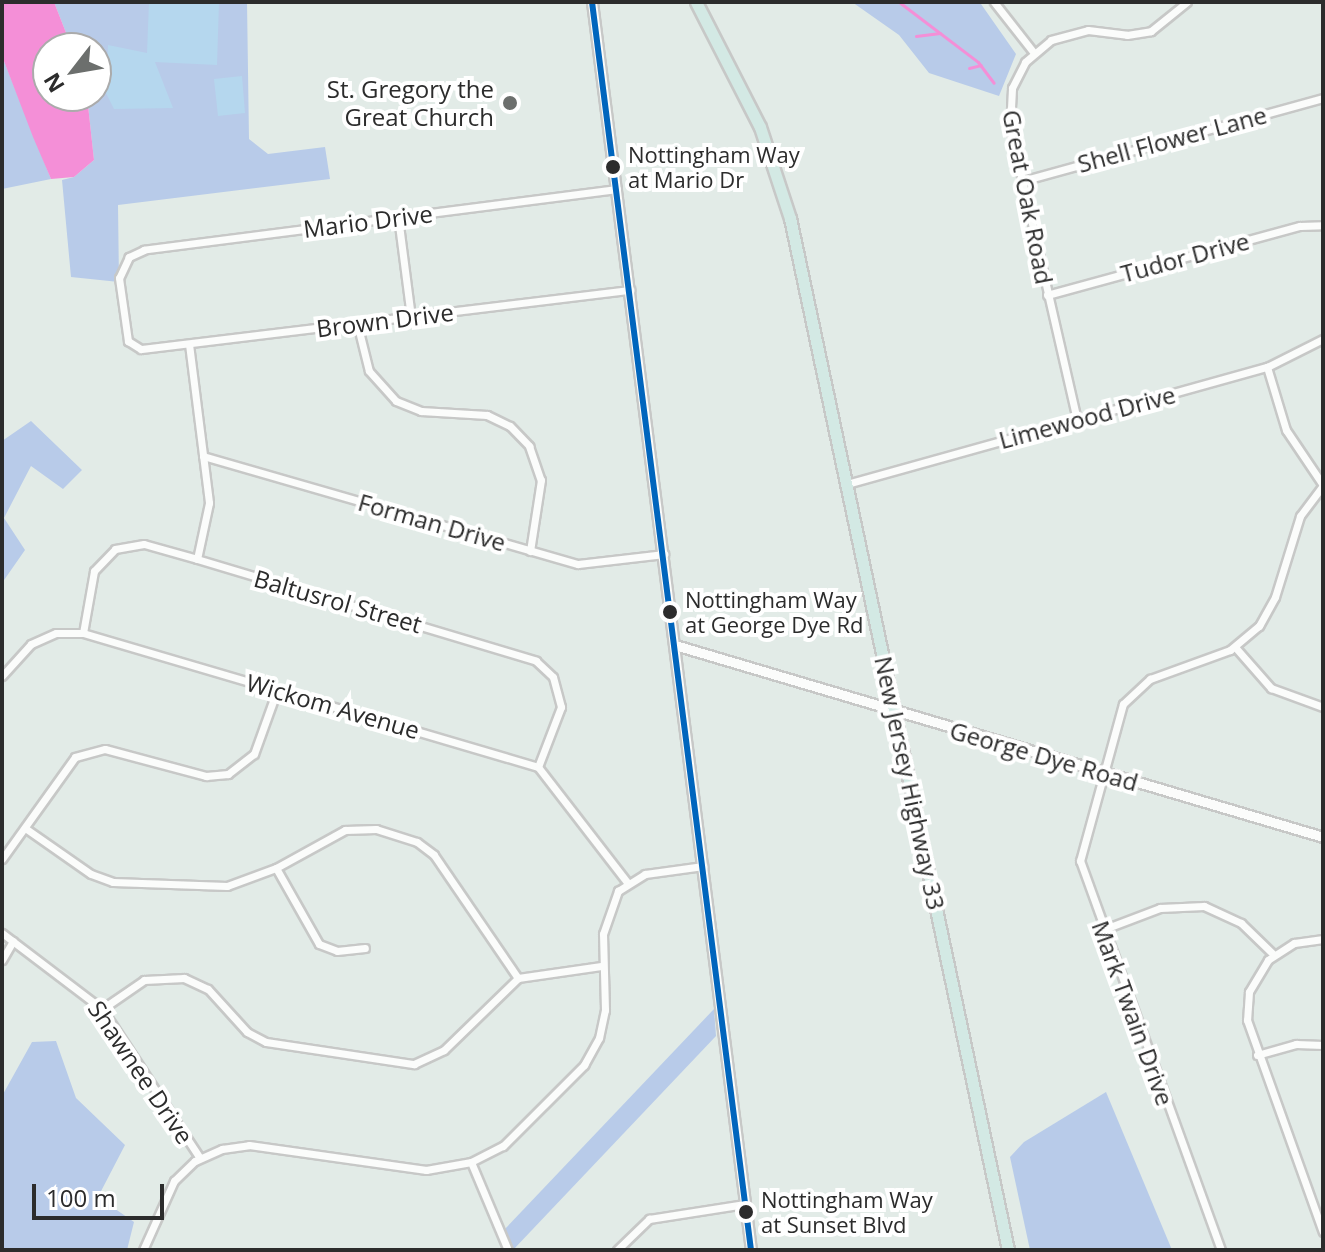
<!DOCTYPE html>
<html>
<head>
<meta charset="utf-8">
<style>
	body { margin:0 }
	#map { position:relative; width:1325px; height:1252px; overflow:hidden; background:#e2ebe7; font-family:"Open Sans",sans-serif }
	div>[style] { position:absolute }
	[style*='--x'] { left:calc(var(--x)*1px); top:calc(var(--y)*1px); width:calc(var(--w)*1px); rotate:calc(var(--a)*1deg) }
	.green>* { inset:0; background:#b8cbe9 }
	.pitch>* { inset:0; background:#b5d7ee }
	.water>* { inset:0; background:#f48fd7 }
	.stream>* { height:3px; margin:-1.5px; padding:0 1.5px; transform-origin:1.5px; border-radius:1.5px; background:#f48fd7 }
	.roads { filter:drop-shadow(2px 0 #c7c8c7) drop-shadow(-2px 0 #c7c8c7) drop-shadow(0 2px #c7c8c7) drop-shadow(0 -2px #c7c8c7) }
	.minor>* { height:7px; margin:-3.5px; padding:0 3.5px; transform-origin:3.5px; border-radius:3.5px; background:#fbfcfb }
	.tertiary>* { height:9px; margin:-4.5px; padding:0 4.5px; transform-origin:4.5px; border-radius:4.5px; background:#fbfcfb }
	.primary>* { height:11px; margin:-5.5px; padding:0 5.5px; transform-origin:5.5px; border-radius:5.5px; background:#d3e9e4 }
	.bus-1>* { height:6px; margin:-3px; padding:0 3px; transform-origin:3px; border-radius:3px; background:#0065bd }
	.dots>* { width:22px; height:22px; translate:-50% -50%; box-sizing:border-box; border:4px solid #fff; border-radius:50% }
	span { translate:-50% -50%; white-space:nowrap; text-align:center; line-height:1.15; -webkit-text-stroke:8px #fff; paint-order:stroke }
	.bus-label { font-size:22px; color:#2c2c2c }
	.left { translate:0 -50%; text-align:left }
	.poi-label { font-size:24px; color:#2c2c2c }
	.right { translate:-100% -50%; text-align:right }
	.street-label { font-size:24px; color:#2c2c2c }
	.frame { position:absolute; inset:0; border:4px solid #2c2c2c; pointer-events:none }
	.north { position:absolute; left:32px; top:32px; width:80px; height:80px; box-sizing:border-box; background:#fff; border:2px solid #ababab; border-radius:50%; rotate:239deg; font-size:22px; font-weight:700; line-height:32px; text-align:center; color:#2c2c2c }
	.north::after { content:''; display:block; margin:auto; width:28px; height:36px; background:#6c6f6d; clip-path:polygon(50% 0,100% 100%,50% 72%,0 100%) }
	.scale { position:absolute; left:32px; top:1184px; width:132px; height:36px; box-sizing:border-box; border:4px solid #2c2c2c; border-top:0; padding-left:10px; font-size:24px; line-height:28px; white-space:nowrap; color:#2c2c2c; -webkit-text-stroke:6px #fff; paint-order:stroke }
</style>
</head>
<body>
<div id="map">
	<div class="green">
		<i style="clip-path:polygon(54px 2px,247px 2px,249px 139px,268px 154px,325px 147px,330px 179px,118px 205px,119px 282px,71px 277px,62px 180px,74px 177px,94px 160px,87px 96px,96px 96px,96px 48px,72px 48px)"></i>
		<i style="clip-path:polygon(852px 2px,981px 4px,1016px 54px,999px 96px,929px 73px,899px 35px)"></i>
		<i style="clip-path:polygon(2px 56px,51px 179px,2px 189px)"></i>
		<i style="clip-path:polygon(31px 421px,82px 470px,63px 489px,31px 466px,4px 518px,25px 550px,2px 583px,2px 441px)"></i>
		<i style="clip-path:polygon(714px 1009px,716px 1036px,513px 1250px,505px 1229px)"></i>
		<i style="clip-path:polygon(56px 1041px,76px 1098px,125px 1145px,98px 1197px,134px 1222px,127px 1250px,2px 1250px,2px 1096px,32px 1042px)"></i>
		<i style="clip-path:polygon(1106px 1092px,1172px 1250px,1030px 1250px,1010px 1157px,1024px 1142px)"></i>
	</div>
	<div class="pitch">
		<i style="clip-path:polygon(149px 2px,219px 2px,217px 65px,155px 62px,173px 108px,114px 109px,106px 93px,108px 45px,147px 53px)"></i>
		<i style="clip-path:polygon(242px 76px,245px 113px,218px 116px,214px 79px)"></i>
	</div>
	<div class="water">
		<i style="clip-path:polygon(2px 2px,54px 2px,72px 48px,48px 48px,48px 96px,87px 96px,94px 160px,74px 177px,51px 179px,33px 137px,2px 56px)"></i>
	</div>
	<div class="stream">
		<i style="--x:899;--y:2;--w:99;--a:37.2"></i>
		<i style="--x:978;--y:62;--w:26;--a:53"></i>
		<i style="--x:916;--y:36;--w:24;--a:-7"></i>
		<i style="--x:969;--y:68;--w:12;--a:-14"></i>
	</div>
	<div class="roads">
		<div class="minor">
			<i style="--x:994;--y:2;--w:65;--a:51.9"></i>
			<i style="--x:1022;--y:181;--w:312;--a:-15.4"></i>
			<i style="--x:617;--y:189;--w:477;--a:172.7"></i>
			<i style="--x:144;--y:250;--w:17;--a:155"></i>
			<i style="--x:129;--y:257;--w:23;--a:115"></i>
			<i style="--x:119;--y:278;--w:64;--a:81.9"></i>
			<i style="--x:128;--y:341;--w:15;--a:32"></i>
			<i style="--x:141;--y:349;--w:493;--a:-6.9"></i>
			<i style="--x:398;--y:217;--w:101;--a:82.6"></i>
			<i style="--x:1047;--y:295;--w:262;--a:-15.3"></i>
			<i style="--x:1300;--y:226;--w:23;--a:-2"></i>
			<i style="--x:357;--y:323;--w:49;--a:76"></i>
			<i style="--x:369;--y:371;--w:40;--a:48"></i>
			<i style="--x:396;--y:401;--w:27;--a:22"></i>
			<i style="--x:421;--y:411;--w:66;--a:3.5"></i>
			<i style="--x:487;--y:415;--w:25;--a:26"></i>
			<i style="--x:510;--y:426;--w:28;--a:46"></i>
			<i style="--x:529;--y:446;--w:36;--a:71"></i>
			<i style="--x:541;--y:480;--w:72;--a:98.8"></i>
			<i style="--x:189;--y:344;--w:160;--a:82.8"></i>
			<i style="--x:209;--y:503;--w:57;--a:102.1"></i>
			<i style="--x:1077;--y:420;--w:301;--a:-102.9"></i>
			<i style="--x:1010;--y:127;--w:39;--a:-87"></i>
			<i style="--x:1012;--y:88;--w:29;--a:-63"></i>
			<i style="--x:1025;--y:62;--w:34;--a:-40"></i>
			<i style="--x:1051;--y:40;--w:38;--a:-15"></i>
			<i style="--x:1088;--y:30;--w:39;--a:7"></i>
			<i style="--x:1127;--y:35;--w:24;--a:-9"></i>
			<i style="--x:1151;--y:31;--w:46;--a:-38.9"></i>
			<i style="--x:203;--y:456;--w:390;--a:16.1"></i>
			<i style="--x:578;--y:564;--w:87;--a:-6.6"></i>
			<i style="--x:847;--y:484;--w:436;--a:-15.6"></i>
			<i style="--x:1267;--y:367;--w:63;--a:-26.6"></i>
			<i style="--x:83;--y:633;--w:63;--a:-79.9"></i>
			<i style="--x:94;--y:571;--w:30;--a:-46"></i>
			<i style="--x:115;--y:549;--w:29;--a:-10"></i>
			<i style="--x:144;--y:544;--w:55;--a:15.8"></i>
			<i style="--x:197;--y:559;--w:354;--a:16.7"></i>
			<i style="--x:536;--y:661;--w:23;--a:43"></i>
			<i style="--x:553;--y:677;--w:31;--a:75"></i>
			<i style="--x:561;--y:707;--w:64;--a:111"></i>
			<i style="--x:1235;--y:647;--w:55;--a:48.7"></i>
			<i style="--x:1271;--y:688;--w:55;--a:20.1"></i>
			<i style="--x:2;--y:676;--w:43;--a:-47.8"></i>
			<i style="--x:31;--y:644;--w:27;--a:-24"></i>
			<i style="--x:56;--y:633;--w:27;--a:0"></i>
			<i style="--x:83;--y:633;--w:474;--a:16.4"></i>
			<i style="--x:538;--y:767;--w:145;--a:52.3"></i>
			<i style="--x:25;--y:828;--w:80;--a:34.9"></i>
			<i style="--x:91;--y:874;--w:23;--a:20"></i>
			<i style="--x:113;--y:882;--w:114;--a:2"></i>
			<i style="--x:227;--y:886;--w:52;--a:-20.2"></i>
			<i style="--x:276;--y:868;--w:79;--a:-28.8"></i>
			<i style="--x:345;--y:830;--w:31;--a:-2"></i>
			<i style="--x:376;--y:829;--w:43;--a:17.6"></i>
			<i style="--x:417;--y:842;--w:21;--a:37"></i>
			<i style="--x:434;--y:855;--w:149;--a:55.7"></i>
			<i style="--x:2;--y:859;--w:125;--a:-54.4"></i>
			<i style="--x:75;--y:757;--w:31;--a:-15"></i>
			<i style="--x:105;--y:749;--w:105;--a:15"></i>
			<i style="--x:206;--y:776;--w:22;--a:-5"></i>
			<i style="--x:228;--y:774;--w:33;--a:-38"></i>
			<i style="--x:254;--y:754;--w:68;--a:-70.2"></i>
			<i style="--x:276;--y:868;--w:87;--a:60.5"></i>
			<i style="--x:319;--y:944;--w:19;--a:21"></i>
			<i style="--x:337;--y:951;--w:28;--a:-6"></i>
			<i style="--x:1102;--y:930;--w:62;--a:-20.8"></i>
			<i style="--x:1160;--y:908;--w:44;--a:-2.6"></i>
			<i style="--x:1204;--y:906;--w:41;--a:24.7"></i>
			<i style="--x:1241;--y:923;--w:46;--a:44.1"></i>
			<i style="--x:2;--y:933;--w:126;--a:37.2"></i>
			<i style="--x:102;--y:1009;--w:178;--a:56.7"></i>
			<i style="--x:1323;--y:939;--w:29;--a:172"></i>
			<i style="--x:1294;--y:943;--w:31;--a:147"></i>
			<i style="--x:1268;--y:960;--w:37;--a:121"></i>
			<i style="--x:1249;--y:992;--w:28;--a:94"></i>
			<i style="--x:1247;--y:1020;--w:225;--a:70.3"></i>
			<i style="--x:2;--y:960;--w:22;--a:-60"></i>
			<i style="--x:102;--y:1009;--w:51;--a:-34.6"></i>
			<i style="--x:144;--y:980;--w:40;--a:-2.9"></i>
			<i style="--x:184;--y:978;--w:26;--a:25"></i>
			<i style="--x:208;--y:989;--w:58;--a:47.8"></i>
			<i style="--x:247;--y:1032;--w:21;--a:28"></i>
			<i style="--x:266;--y:1042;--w:150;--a:8.5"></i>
			<i style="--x:414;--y:1064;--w:33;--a:-25"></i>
			<i style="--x:444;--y:1050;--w:103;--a:-44.2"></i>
			<i style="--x:518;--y:978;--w:84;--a:-8.2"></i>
			<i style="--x:1257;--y:1055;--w:41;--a:-15.8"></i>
			<i style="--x:1296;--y:1044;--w:27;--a:2"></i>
			<i style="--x:471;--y:1162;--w:95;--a:67.2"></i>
			<i style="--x:143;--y:1250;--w:76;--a:-65.8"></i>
			<i style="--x:174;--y:1181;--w:29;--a:-44"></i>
			<i style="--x:195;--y:1161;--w:30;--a:-24"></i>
			<i style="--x:222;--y:1149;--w:27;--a:-8"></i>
			<i style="--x:249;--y:1145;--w:179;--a:8"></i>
			<i style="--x:426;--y:1170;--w:46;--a:-10.1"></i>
			<i style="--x:471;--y:1162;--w:36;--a:-27"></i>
			<i style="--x:503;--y:1146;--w:115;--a:-45"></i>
			<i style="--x:584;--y:1065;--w:31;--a:-61"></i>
			<i style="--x:599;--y:1038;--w:29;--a:-78"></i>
			<i style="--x:605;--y:1010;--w:76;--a:-91.5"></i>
			<i style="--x:603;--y:934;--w:46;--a:-70.8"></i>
			<i style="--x:618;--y:891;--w:32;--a:-32"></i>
			<i style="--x:645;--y:874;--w:59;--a:-7.9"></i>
			<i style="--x:617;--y:1250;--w:45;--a:-44.1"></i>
			<i style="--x:649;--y:1219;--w:97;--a:-8.9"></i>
			<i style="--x:1221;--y:1250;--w:414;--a:-109.9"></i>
			<i style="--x:1080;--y:861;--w:163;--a:-74.7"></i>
			<i style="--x:1123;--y:704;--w:37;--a:-43"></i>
			<i style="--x:1150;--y:679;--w:85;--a:-19.9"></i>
			<i style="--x:1230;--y:650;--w:38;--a:-40"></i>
			<i style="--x:1259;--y:626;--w:33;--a:-61"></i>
			<i style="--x:1275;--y:597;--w:85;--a:-72.8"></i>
			<i style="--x:1300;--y:516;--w:39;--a:-53"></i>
			<i style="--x:1323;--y:485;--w:66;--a:-123.9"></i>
			<i style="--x:1286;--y:430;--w:66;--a:-106.8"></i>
		</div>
		<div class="tertiary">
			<i style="--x:592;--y:2;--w:1258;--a:82.74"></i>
			<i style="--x:675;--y:645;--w:676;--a:16.5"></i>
		</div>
		<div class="primary">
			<i style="--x:696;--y:2;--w:140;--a:62.9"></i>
			<i style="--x:760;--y:127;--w:96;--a:71.8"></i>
			<i style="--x:790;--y:218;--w:1055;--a:78.07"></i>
		</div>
	</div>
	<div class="bus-1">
		<i style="--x:592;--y:2;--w:1258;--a:82.74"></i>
	</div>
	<div class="dots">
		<i style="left:510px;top:103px;background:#6c6f6d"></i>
		<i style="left:613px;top:167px;background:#2c2c2c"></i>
		<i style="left:670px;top:612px;background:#2c2c2c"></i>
		<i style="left:746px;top:1212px;background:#2c2c2c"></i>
	</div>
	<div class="bus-label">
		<span class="left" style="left:628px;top:167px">Nottingham Way<br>at Mario Dr</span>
		<span class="left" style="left:685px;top:612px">Nottingham Way<br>at George Dye Rd</span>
		<span class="left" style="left:761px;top:1212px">Nottingham Way<br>at Sunset Blvd</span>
	</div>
	<div class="poi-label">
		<span class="right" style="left:494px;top:103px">St. Gregory the<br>Great Church</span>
	</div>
	<div class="street-label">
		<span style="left:1172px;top:139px;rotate:-15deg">Shell Flower Lane</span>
		<span style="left:1028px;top:197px;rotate:79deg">Great Oak Road</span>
		<span style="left:368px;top:221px;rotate:-7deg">Mario Drive</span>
		<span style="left:1185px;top:257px;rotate:-15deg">Tudor Drive</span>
		<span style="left:385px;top:320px;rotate:-7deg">Brown Drive</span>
		<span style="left:1087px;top:417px;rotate:-15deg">Limewood Drive</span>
		<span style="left:432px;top:522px;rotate:16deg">Forman Drive</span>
		<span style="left:338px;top:601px;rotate:16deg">Baltusrol Street</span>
		<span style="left:333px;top:706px;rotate:16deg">Wickom Avenue</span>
		<span style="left:1044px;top:756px;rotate:16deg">George Dye Road</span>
		<span style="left:910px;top:783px;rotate:78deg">New Jersey Highway 33</span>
		<span style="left:1133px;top:1013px;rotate:70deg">Mark Twain Drive</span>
		<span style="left:141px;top:1072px;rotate:56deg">Shawnee Drive</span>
	</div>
	<div class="frame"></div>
	<div class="north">N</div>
	<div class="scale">100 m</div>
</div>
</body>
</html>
